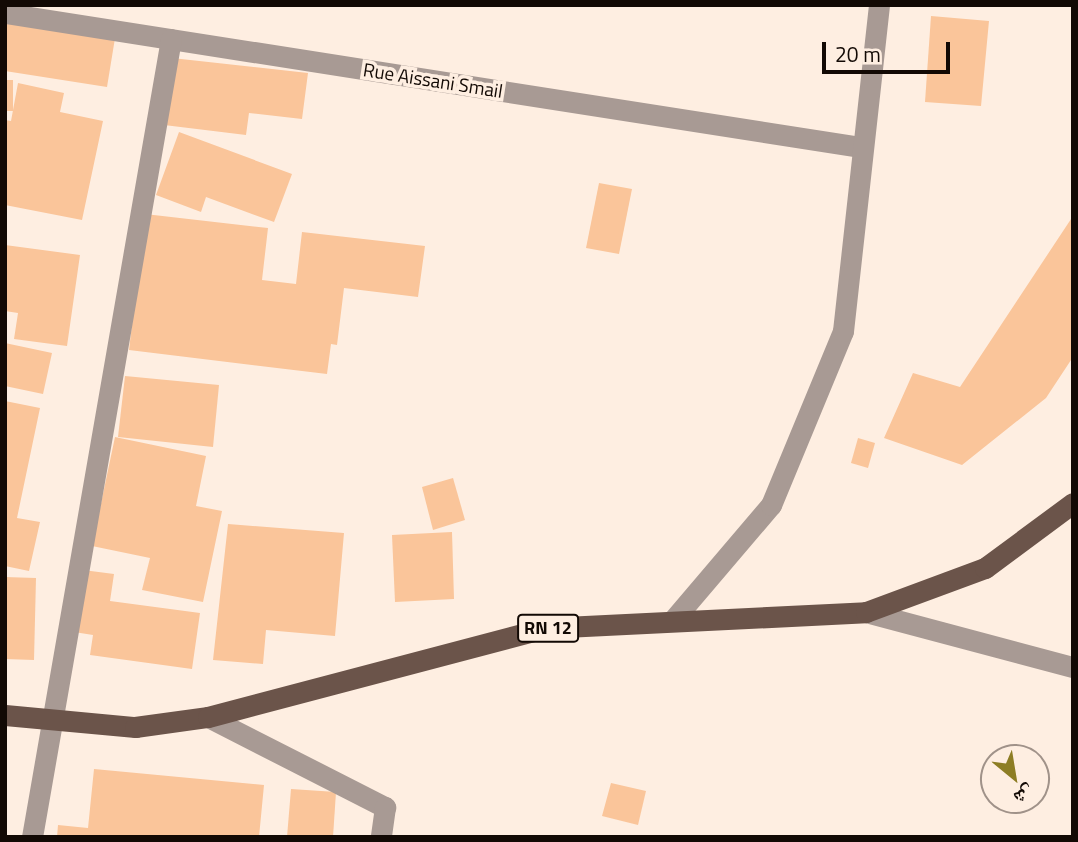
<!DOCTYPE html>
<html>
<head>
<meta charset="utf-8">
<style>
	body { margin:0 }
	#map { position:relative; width:1078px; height:842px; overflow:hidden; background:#feeee1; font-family:"Titillium Web","Noto Naskh Arabic",sans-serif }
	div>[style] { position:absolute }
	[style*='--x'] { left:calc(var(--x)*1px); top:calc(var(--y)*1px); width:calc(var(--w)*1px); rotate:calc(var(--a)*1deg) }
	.building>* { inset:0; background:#fac59a }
	.minor>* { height:21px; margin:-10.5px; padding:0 10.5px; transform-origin:10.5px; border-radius:10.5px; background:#a89a94 }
	.major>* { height:21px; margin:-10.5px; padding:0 10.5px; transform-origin:10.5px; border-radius:10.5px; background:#6b544a }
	span { translate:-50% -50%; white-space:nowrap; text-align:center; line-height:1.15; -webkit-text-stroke:7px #feeee1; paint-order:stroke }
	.shield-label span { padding:2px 5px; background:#feeee1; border:2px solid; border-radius:5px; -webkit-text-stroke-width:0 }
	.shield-label { font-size:18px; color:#120904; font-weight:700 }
	.street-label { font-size:19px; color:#120904 }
	.frame { position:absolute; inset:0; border:7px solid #120904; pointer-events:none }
	.north { position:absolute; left:980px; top:744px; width:70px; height:70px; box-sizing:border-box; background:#feeee1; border:2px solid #a09289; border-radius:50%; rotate:150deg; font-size:19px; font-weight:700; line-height:28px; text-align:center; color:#120904 }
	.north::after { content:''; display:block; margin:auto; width:24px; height:32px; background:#8d7d24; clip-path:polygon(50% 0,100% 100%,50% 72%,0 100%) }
	.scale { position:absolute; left:822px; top:42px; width:128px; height:32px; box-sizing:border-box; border:4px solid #120904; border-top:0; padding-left:9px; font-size:21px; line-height:24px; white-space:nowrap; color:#120904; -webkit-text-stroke:5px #feeee1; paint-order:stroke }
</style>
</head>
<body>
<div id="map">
	<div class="building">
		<i style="clip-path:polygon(5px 15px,116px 32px,107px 87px,5px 71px)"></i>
		<i style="clip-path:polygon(931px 16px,989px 21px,981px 106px,925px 102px)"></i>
		<i style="clip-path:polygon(172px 58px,308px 73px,302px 119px,249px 113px,246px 135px,164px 125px)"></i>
		<i style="clip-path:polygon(5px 80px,13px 80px,13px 111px,5px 111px)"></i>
		<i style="clip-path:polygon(18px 83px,64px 93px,60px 112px,103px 121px,82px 220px,5px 205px,5px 120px,11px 121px)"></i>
		<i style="clip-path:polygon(179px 132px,292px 174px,274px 222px,206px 197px,201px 212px,156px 195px)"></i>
		<i style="clip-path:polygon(599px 183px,632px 189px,619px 254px,586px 248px)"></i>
		<i style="clip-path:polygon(145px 214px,268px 228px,262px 280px,296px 284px,302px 232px,425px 246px,418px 297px,344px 288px,337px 345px,331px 344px,327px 374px,129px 350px)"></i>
		<i style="clip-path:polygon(1073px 216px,1073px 357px,1046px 398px,962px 465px,884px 438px,913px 373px,960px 387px)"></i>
		<i style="clip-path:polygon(5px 245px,80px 255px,67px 346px,14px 339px,18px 313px,5px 311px)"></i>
		<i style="clip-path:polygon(5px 343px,52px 353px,43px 394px,5px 386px)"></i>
		<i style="clip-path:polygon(125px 376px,219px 385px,213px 447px,118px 437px)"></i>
		<i style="clip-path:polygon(5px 401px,40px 408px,17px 518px,40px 522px,29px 571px,5px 566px)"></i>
		<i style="clip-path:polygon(115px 437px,206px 456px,196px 506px,222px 511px,203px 602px,142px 590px,150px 558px,92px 546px)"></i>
		<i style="clip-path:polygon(858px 438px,875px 443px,868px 468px,851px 463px)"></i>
		<i style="clip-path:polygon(453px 478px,465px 520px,433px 530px,422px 487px)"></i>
		<i style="clip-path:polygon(228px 524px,344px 533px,335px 636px,266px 630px,263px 664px,213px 660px)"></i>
		<i style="clip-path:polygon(452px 532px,454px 599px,395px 602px,392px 535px)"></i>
		<i style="clip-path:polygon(83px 570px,114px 574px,110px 601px,200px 613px,192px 669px,90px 655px,93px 635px,74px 632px)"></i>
		<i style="clip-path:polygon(5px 577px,36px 578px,34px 660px,5px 659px)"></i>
		<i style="clip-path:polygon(94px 769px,264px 785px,259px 837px,57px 837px,58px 825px,88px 828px)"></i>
		<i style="clip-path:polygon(611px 783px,646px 791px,638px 825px,602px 816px)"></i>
		<i style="clip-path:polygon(291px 789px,336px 792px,333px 837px,287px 837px)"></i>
	</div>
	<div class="minor">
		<i style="--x:5;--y:13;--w:865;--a:8.91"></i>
		<i style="--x:866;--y:612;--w:214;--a:14.9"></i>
		<i style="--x:673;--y:620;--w:151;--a:-49.6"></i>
		<i style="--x:771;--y:505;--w:188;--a:-67.5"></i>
		<i style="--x:843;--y:331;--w:328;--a:-83.7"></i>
		<i style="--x:208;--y:717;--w:199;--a:27"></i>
		<i style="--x:385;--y:807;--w:30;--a:98"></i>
		<i style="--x:32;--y:837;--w:810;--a:-80.12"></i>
	</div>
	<div class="major">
		<i style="--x:5;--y:715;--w:131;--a:5.3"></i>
		<i style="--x:135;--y:727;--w:74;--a:-7.8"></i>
		<i style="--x:208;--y:717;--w:348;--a:-14.8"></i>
		<i style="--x:544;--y:628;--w:322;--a:-2.8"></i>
		<i style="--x:866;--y:612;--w:127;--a:-20.3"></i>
		<i style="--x:985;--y:568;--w:109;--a:-36.5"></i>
	</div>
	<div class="shield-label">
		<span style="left:548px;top:628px">RN 12</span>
	</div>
	<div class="street-label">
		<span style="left:433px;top:80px;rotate:9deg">Rue Aissani Smail</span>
	</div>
	<div class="frame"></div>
	<div class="north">ش</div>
	<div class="scale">20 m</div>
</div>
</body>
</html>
